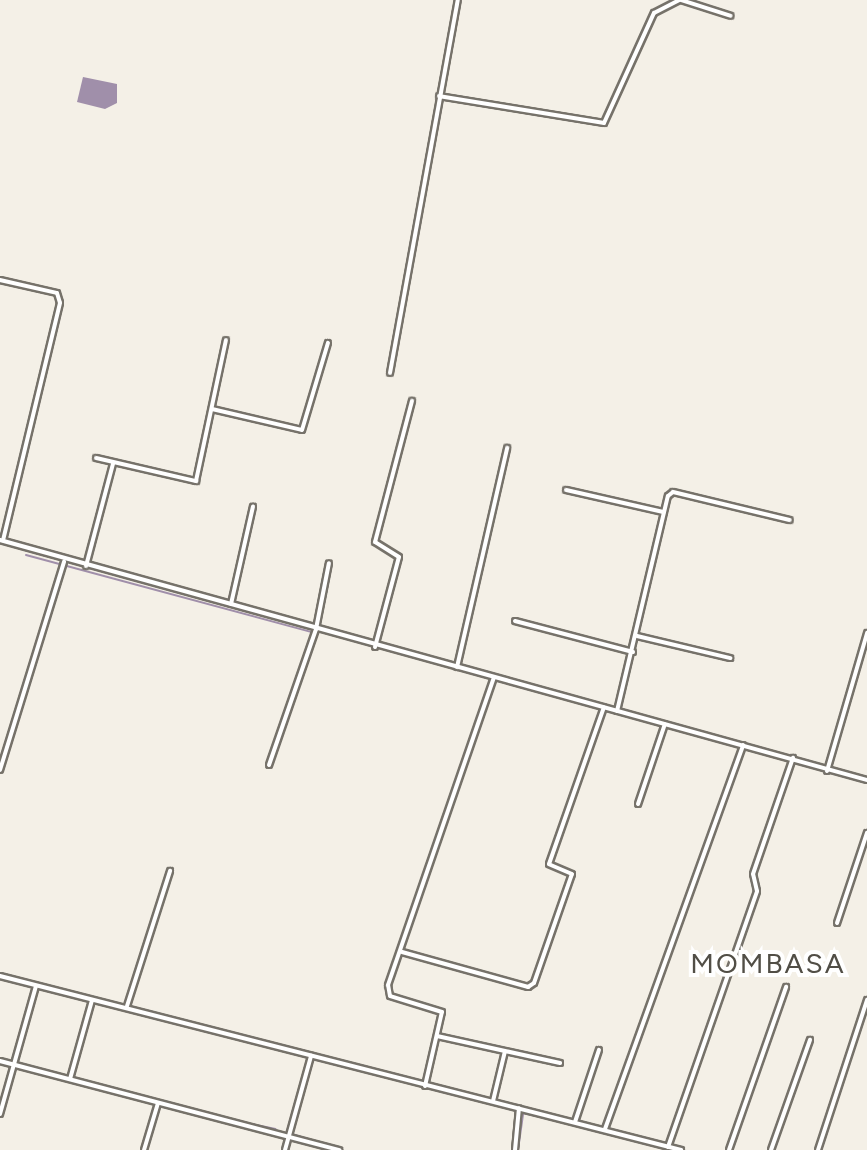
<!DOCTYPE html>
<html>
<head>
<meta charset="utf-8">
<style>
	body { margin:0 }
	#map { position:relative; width:867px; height:1150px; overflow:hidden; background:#f4f0e7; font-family:Figtree,sans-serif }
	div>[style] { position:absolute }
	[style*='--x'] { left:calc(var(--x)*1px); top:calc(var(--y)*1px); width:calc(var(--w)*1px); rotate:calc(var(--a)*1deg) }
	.water>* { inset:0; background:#a08faa }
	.stream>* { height:2px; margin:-1px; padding:0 1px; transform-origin:1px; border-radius:1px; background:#a08faa }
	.roads { filter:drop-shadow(2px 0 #76726a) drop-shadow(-2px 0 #76726a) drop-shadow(0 2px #76726a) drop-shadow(0 -2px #76726a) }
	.minor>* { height:4px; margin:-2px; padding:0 2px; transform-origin:2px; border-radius:2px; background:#fff }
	span { translate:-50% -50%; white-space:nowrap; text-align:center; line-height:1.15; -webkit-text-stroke:8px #fff; paint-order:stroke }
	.quarter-label { font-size:28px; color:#514e46; letter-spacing:2px }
</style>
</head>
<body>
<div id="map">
	<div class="water">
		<i style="clip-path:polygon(83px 77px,117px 84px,117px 103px,105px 109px,77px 102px)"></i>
	</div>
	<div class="stream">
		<i style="--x:36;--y:553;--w:287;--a:15.3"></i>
		<i style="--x:26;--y:555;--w:296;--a:15.1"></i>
		<i style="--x:298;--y:1049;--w:83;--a:15.4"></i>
		<i style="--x:338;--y:1064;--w:178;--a:14.3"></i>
		<i style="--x:305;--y:1071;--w:13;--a:-77"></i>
		<i style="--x:508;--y:1104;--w:11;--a:5"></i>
		<i style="--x:297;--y:1113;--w:55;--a:-74.2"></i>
		<i style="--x:291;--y:1121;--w:41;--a:-74.6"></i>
		<i style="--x:569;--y:1123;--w:30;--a:15"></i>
		<i style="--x:252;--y:1124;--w:24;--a:12"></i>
		<i style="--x:250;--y:1129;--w:18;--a:13"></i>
		<i style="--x:292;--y:1134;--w:25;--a:18"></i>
		<i style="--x:290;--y:1139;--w:43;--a:14.7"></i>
		<i style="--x:287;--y:1150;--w:9;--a:-72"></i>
		<i style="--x:518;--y:1150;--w:37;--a:-82"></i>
		<i style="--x:523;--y:1113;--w:41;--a:12.7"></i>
	</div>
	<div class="roads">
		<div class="minor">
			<i style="--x:681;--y:0;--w:52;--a:17.7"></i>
			<i style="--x:439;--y:96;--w:167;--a:9.3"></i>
			<i style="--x:604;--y:123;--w:121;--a:-65.6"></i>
			<i style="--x:654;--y:13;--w:29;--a:-27"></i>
			<i style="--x:0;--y:280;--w:58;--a:12.8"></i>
			<i style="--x:57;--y:293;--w:10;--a:73"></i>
			<i style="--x:60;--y:303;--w:244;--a:103.5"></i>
			<i style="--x:390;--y:373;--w:379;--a:-79.7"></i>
			<i style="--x:212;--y:409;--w:92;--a:13.1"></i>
			<i style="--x:302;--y:430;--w:91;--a:-73.4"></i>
			<i style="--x:96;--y:458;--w:103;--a:13"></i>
			<i style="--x:196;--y:481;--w:144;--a:-78"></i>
			<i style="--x:566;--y:490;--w:100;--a:12.7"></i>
			<i style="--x:0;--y:540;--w:900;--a:15.47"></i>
			<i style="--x:86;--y:566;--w:106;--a:-75.2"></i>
			<i style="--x:231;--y:604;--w:100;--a:-77.3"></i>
			<i style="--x:515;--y:621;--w:122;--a:14.7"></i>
			<i style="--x:637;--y:636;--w:96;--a:13.3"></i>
			<i style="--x:375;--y:647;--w:93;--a:-75.1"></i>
			<i style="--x:399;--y:557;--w:28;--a:-148"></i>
			<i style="--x:375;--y:542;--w:146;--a:-75.3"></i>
			<i style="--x:457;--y:667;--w:225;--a:-77.1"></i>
			<i style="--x:617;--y:711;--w:221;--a:-76.7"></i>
			<i style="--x:668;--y:496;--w:6;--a:-39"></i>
			<i style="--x:673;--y:492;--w:120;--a:13.5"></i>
			<i style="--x:269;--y:765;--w:144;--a:-70.9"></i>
			<i style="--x:316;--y:629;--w:67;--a:-78.9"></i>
			<i style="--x:0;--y:770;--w:218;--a:-72.9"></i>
			<i style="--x:827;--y:771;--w:144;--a:-73.8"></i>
			<i style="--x:638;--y:804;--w:84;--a:-71.4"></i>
			<i style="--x:837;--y:923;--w:95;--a:-71.6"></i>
			<i style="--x:402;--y:952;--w:131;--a:15.5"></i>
			<i style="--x:528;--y:987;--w:7;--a:-34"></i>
			<i style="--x:534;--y:983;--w:115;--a:-70.8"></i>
			<i style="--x:572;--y:874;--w:25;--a:-157"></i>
			<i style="--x:549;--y:864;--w:166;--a:-70.7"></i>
			<i style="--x:0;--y:976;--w:703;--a:14.33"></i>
			<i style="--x:127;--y:1006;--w:142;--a:-72.3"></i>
			<i style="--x:437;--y:1036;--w:126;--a:12.4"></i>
			<i style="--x:0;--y:1061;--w:351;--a:14.7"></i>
			<i style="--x:70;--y:1079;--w:82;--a:-74.4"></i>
			<i style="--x:425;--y:1086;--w:76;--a:-77.1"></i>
			<i style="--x:442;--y:1012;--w:54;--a:-162.9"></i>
			<i style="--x:390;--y:996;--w:11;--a:-100"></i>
			<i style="--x:388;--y:985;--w:325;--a:-71"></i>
			<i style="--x:493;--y:1101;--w:51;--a:-76.5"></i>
			<i style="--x:0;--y:1114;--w:133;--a:-74.3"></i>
			<i style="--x:575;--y:1122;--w:76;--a:-71.6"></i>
			<i style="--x:605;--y:1129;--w:408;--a:-70.2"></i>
			<i style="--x:668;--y:1147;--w:271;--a:-70.8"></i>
			<i style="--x:757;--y:891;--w:17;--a:-103"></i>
			<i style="--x:753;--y:874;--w:123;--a:-71"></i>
			<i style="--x:144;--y:1150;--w:49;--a:-73.4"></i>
			<i style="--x:285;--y:1150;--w:98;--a:-74.5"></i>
			<i style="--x:515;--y:1150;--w:42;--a:-84.6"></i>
			<i style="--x:729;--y:1150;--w:173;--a:-70.7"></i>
			<i style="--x:771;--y:1150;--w:117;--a:-70.5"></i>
			<i style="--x:818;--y:1150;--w:158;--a:-71.9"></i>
		</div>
	</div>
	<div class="quarter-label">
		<span style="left:768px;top:963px">MOMBASA</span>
	</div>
</div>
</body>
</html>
